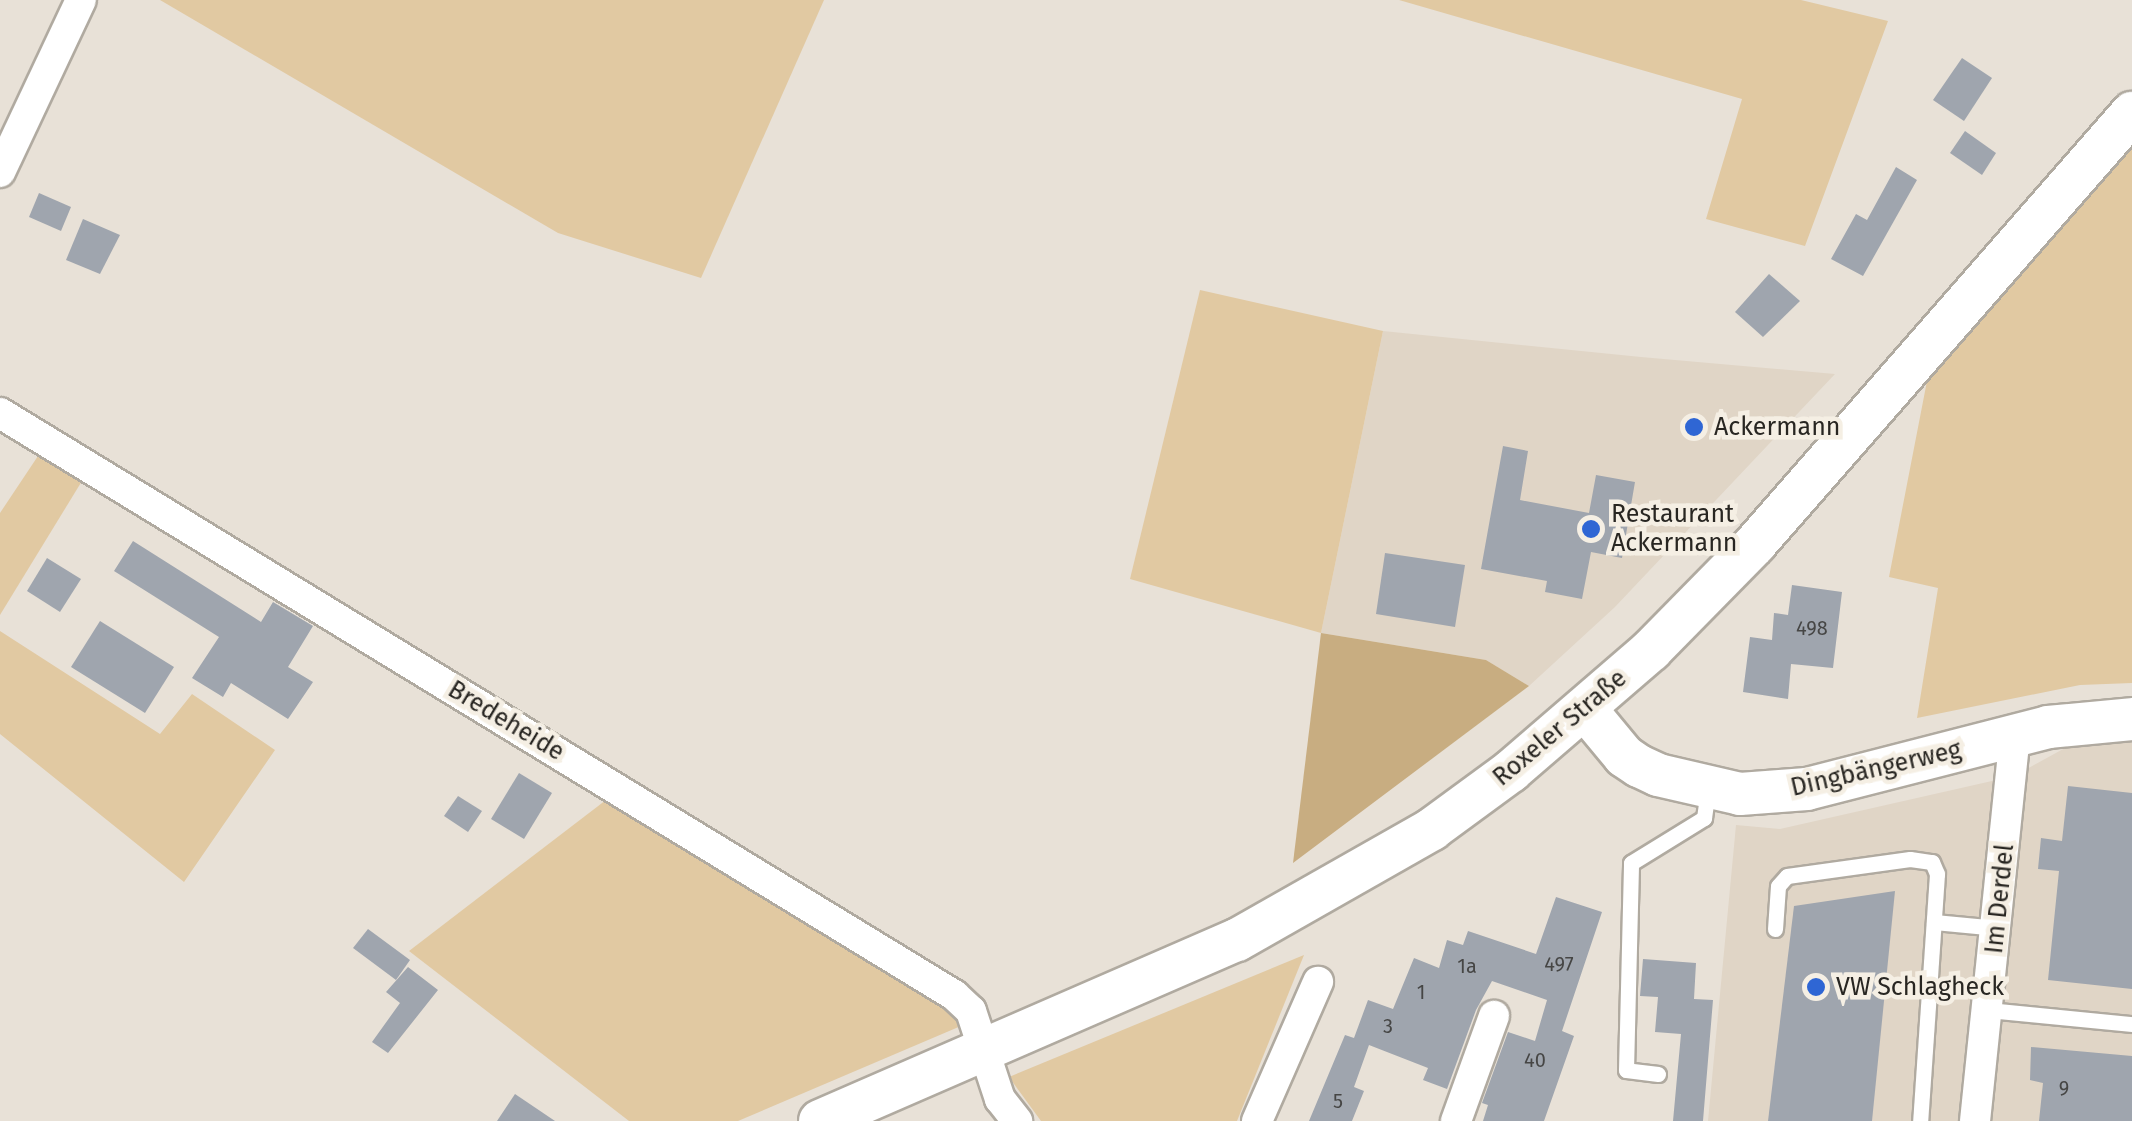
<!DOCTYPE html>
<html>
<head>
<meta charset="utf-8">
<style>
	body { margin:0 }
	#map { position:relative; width:2132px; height:1121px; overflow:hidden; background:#e8e1d7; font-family:"Fira Sans",sans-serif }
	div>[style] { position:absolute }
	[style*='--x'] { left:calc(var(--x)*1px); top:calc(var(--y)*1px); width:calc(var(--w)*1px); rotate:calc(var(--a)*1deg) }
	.built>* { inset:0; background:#e0d5c6 }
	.green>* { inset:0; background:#e1c9a2 }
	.forest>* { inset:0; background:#c8ad81 }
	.building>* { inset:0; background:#9fa5ae }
	.roads { filter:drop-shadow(2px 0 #b0aaa0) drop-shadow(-2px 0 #b0aaa0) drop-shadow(0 2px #b0aaa0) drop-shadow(0 -2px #b0aaa0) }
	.service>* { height:15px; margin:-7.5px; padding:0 7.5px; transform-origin:7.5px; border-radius:7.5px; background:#fff }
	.minor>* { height:30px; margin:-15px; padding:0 15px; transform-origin:15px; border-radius:15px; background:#fff }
	.secondary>* { height:42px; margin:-21px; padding:0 21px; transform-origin:21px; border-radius:21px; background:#fff }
	.dots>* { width:28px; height:28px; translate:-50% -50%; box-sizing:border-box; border:5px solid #f5efe4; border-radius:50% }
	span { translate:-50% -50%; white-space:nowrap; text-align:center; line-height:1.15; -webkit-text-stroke:9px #f5efe4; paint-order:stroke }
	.number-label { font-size:20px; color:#464645 }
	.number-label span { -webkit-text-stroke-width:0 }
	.poi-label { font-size:25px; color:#282622 }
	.left { translate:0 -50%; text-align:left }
	.street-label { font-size:25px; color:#282622 }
</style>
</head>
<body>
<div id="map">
	<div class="built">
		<i style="clip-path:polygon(1383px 331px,1641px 357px,1835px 374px,1615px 607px,1529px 686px,1486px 660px,1321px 633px)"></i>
		<i style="clip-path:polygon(2085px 737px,2132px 737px,2132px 1121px,1708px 1121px,1736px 825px,1780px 829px,2014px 776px)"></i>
	</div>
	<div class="green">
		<i style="clip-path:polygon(160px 0,824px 0,701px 278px,558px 233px)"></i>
		<i style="clip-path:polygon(1399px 0,1801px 0,1888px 21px,1805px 246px,1706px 219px,1742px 99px)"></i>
		<i style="clip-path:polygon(2132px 138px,2132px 683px,2080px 685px,1917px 718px,1938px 588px,1889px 577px,1927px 381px)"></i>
		<i style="clip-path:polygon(1200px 290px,1383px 331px,1321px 633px,1130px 579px)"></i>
		<i style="clip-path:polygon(38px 456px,82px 481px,0 615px,0 513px)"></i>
		<i style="clip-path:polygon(0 631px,160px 734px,192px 694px,275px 750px,184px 882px,0 734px)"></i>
		<i style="clip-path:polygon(606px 800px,975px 1020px,738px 1121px,629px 1121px,409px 951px)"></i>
		<i style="clip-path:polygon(1304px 955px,1237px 1121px,1041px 1121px,1009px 1077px)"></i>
	</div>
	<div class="forest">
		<i style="clip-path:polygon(1321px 633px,1486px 660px,1529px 686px,1293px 863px)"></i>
	</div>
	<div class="building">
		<i style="clip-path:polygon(1962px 58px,1992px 78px,1964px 121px,1933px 100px)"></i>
		<i style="clip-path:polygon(1965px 131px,1996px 153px,1982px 175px,1950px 153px)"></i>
		<i style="clip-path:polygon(1896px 167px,1917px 180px,1863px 276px,1831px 259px,1856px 214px,1867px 220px)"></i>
		<i style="clip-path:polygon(39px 193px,71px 207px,61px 231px,29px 217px)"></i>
		<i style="clip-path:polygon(83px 219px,120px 235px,100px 274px,66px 260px)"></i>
		<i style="clip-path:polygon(1769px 274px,1800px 301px,1763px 337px,1735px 312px)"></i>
		<i style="clip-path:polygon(1503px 446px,1528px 451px,1520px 500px,1589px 513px,1596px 475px,1635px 482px,1622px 558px,1591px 552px,1582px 599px,1545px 592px,1547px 581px,1481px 569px)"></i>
		<i style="clip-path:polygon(133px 541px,261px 622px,273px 602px,313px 626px,288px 667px,313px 682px,288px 719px,231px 683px,223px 697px,192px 678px,219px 637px,114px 571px)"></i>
		<i style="clip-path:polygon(1385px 553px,1465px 565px,1455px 627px,1376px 614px)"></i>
		<i style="clip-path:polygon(47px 558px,81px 579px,60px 612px,27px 591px)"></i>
		<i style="clip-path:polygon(1792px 585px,1842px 592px,1833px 668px,1791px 664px,1788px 699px,1743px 692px,1750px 637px,1772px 640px,1774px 613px,1788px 615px)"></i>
		<i style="clip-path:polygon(100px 621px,174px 667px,145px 713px,71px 667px)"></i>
		<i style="clip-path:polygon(519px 773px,552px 793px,524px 839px,491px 819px)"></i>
		<i style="clip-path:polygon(2068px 786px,2132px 793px,2132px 989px,2048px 980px,2059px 871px,2038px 869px,2041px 838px,2062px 841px)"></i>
		<i style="clip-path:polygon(458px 796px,482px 811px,468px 832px,444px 816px)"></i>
		<i style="clip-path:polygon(1895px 891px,1872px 1121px,1768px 1121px,1794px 906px)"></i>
		<i style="clip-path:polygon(1556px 897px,1602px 912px,1562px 1031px,1574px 1036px,1544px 1121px,1483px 1121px,1488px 1105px,1482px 1103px,1508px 1032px,1535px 1041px,1547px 1000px,1492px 981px,1476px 1010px,1447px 1089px,1423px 1080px,1428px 1068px,1369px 1045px,1354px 1087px,1364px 1091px,1352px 1121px,1309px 1121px,1345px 1035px,1354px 1038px,1368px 1000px,1393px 1009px,1414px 958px,1439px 968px,1447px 940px,1463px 945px,1468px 931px,1536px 954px)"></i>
		<i style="clip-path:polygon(368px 929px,410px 960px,396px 980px,353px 948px)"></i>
		<i style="clip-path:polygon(1643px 959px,1696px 963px,1694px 999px,1713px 1000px,1703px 1121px,1673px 1121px,1681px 1034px,1655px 1032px,1658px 997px,1640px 996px)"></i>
		<i style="clip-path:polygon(408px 967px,438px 990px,388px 1053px,372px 1042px,400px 1003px,386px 992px)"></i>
		<i style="clip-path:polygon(2031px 1047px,2132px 1056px,2132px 1121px,2039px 1121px,2043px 1083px,2030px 1080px)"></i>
		<i style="clip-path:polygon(515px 1094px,555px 1121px,497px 1121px)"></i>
	</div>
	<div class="roads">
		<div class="service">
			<i style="--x:1934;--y:922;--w:64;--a:5.4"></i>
			<i style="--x:1775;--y:929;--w:43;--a:-86"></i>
			<i style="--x:1778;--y:886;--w:13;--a:-48"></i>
			<i style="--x:1787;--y:876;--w:124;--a:-7.9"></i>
			<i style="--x:1910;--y:859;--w:22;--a:8"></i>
			<i style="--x:1932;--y:862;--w:13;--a:67"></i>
			<i style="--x:1937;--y:874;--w:248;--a:93.9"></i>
			<i style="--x:1988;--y:1010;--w:145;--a:5.6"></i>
			<i style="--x:1658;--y:1074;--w:32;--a:-173"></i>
			<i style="--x:1626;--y:1070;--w:207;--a:-88.6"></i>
			<i style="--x:1631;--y:863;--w:86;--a:-31.7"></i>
			<i style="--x:1704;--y:818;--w:29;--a:-82"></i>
		</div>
		<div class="minor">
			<i style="--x:0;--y:172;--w:190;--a:-64.8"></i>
			<i style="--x:0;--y:413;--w:1118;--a:31.39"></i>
			<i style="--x:954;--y:995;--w:23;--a:43"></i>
			<i style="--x:971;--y:1011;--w:93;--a:71.8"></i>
			<i style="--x:1000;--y:1099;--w:28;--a:52"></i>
			<i style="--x:1257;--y:1121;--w:152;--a:-66.3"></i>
			<i style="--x:1456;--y:1121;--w:112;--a:-70.1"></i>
			<i style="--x:1975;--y:1121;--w:387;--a:-84.1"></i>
		</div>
		<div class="secondary">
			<i style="--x:1586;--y:710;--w:60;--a:50.4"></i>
			<i style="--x:1624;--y:756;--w:18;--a:34"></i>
			<i style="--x:1639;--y:766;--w:21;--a:25"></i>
			<i style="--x:1658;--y:775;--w:84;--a:13"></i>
			<i style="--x:1740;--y:794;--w:67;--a:-4.3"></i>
			<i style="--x:1807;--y:789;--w:249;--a:-14.4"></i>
			<i style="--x:2048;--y:727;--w:84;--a:-5.4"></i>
			<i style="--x:820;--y:1121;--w:455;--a:-23.5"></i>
			<i style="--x:1237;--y:940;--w:224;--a:-29.6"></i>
			<i style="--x:1432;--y:829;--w:98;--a:-36.3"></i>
			<i style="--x:1511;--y:771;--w:185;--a:-40.8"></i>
			<i style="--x:1651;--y:650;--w:148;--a:-45.5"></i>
			<i style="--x:1755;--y:544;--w:573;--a:-48.82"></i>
		</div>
	</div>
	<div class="dots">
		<i style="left:1694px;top:427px;background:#2f66d4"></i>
		<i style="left:1591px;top:529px;background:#2f66d4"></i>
		<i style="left:1816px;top:987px;background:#2f66d4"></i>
	</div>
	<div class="number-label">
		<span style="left:1812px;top:628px">498</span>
		<span style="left:1559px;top:964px">497</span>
		<span style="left:1467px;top:966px">1a</span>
		<span style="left:1421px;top:992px">1</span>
		<span style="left:1388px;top:1026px">3</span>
		<span style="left:1535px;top:1060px">40</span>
		<span style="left:2064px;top:1088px">9</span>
		<span style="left:1338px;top:1101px">5</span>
	</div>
	<div class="poi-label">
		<span class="left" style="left:1714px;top:427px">Ackermann</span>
		<span class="left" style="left:1611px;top:529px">Restaurant<br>Ackermann</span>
		<span class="left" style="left:1836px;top:987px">VW Schlagheck</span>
	</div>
	<div class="street-label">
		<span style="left:506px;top:721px;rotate:31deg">Bredeheide</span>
		<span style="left:1560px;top:728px;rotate:-40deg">Roxeler Straße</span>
		<span style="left:1876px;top:769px;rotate:-13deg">Dingbängerweg</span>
		<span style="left:2000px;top:899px;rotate:-84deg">Im Derdel</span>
	</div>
</div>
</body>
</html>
